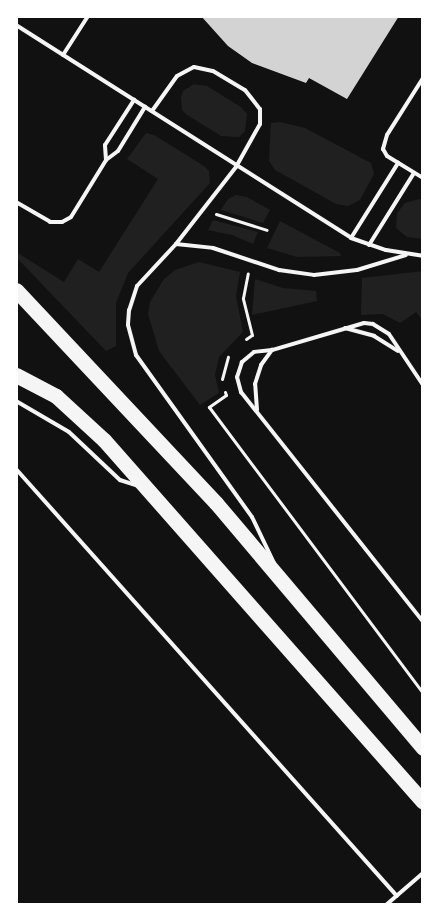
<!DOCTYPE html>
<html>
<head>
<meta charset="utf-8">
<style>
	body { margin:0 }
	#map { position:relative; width:439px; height:921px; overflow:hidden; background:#111; font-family:Overpass,sans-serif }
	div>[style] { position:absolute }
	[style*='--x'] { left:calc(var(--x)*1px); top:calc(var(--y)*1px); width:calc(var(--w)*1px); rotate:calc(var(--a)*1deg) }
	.green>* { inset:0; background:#202020 }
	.building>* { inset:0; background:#d3d3d3 }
	.path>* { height:3px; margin:-1.5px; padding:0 1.5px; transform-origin:1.5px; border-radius:1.5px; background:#f5f5f5 }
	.service>* { height:4px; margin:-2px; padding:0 2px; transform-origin:2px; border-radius:2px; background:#f5f5f5 }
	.motorway>* { height:15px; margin:-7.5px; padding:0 7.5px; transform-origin:7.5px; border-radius:7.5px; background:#f5f5f5 }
	span { translate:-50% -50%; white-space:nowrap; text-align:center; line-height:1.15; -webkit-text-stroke:5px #fff; paint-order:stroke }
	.frame { position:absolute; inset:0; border:18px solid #fff; pointer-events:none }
</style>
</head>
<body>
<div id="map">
	<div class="green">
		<i style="clip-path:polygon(194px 84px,207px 86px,241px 107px,247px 114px,245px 131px,239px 137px,221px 136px,187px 115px,182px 110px,181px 97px,183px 91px)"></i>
		<i style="clip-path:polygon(280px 122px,305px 128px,371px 163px,374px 174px,360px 200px,348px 206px,336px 204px,275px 170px,269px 161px,271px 123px)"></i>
		<i style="clip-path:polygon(146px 133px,154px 135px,204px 166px,209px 171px,210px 183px,128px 273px,116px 303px,116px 346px,106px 351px,16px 257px,16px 252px,64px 282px,78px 259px,99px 272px,158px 179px,127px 159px)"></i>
		<i style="clip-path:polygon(236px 195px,247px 197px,270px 210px,263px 223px,221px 210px,228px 199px)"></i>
		<i style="clip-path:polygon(423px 198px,423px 239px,407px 237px,396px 228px,397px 213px,405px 203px)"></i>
		<i style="clip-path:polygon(213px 220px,258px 232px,253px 244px,232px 235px,208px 230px)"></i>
		<i style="clip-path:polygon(280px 221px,340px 253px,341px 256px,297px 257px,267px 248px)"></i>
		<i style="clip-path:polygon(199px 262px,240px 272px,236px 296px,243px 332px,219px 357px,215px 375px,219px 393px,200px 405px,159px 351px,148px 314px,150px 302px,164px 279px,175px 270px)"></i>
		<i style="clip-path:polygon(423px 271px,423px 321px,416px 312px,400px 323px,383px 314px,361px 315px,362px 278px)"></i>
		<i style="clip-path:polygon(255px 279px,283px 288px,316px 291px,317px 301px,252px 315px)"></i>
	</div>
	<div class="building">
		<i style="clip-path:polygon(201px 16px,399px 16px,347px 99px,309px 78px,306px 83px,252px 63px,228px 46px)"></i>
	</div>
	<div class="path">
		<i style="--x:216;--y:214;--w:53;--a:17.4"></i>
		<i style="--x:246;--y:339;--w:7;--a:-34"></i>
		<i style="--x:252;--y:335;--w:38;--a:-104"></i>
		<i style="--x:243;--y:298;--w:25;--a:-79"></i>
		<i style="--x:222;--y:379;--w:23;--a:-75"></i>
		<i style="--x:225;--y:392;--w:3;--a:72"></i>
		<i style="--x:226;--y:395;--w:21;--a:145"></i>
		<i style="--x:209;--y:407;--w:357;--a:53.2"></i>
	</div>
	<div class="service">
		<i style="--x:16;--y:25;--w:397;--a:32.4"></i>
		<i style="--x:351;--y:238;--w:37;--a:19"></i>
		<i style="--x:386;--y:250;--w:37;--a:9"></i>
		<i style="--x:63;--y:55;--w:46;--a:-57.3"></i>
		<i style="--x:423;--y:78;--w:67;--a:122.3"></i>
		<i style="--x:387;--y:135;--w:15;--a:106"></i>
		<i style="--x:383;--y:149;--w:8;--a:60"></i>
		<i style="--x:387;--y:156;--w:42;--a:31.4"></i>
		<i style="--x:152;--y:111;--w:43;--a:-54.5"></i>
		<i style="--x:177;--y:76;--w:19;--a:-28"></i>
		<i style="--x:194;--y:67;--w:19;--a:12"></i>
		<i style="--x:213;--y:71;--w:37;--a:31"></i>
		<i style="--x:245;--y:90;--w:24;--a:52"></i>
		<i style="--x:260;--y:109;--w:15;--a:90"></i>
		<i style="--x:260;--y:124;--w:49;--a:119.2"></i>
		<i style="--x:236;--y:167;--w:98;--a:127.9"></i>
		<i style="--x:176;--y:244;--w:57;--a:132.9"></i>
		<i style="--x:137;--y:286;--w:25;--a:108"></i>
		<i style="--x:129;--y:310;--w:15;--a:94"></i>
		<i style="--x:128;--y:325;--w:31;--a:75"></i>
		<i style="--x:136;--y:355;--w:199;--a:54.4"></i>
		<i style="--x:252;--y:517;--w:51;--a:64.4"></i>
		<i style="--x:106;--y:160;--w:15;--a:-94"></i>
		<i style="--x:105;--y:145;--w:54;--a:-57.2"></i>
		<i style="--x:16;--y:202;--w:39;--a:30"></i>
		<i style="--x:50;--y:222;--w:12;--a:0"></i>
		<i style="--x:62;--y:222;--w:10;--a:-29"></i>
		<i style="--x:71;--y:217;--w:67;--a:-58.4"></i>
		<i style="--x:106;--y:160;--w:15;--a:-37"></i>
		<i style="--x:118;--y:151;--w:52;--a:-58.5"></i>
		<i style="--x:351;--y:238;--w:89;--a:-57.9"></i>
		<i style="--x:176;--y:244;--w:37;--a:6"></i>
		<i style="--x:213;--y:248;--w:70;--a:18.4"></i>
		<i style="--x:279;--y:270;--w:35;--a:8"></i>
		<i style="--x:314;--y:275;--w:43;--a:-6.6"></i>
		<i style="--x:357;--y:270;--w:51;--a:-17"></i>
		<i style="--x:369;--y:245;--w:85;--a:-58"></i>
		<i style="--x:345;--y:328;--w:30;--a:15"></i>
		<i style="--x:374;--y:336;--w:28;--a:32"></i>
		<i style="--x:423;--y:385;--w:61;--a:-123.7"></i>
		<i style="--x:389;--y:334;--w:19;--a:-148"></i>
		<i style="--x:373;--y:324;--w:9;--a:-174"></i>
		<i style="--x:364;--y:323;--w:96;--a:163.6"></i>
		<i style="--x:272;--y:350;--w:18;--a:174"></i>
		<i style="--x:254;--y:352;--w:16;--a:140"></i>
		<i style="--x:242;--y:362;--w:16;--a:108"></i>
		<i style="--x:237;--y:377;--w:16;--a:75"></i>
		<i style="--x:241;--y:392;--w:293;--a:51.6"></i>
		<i style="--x:16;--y:401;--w:61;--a:30.3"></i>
		<i style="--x:69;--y:432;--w:70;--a:43.3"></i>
		<i style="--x:120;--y:480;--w:19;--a:18"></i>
		<i style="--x:257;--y:410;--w:26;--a:-94"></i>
		<i style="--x:255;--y:384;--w:20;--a:-72"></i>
		<i style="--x:261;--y:365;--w:19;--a:-54"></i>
		<i style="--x:16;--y:469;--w:572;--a:48.26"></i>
		<i style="--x:386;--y:905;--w:49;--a:-40.9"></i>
	</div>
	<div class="motorway">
		<i style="--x:16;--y:290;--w:292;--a:46.8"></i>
		<i style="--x:216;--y:503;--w:321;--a:49.8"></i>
		<i style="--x:16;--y:375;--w:45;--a:27.7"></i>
		<i style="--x:56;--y:396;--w:65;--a:42.5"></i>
		<i style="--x:104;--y:440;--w:482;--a:48.6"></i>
	</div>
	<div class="frame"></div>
</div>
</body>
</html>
